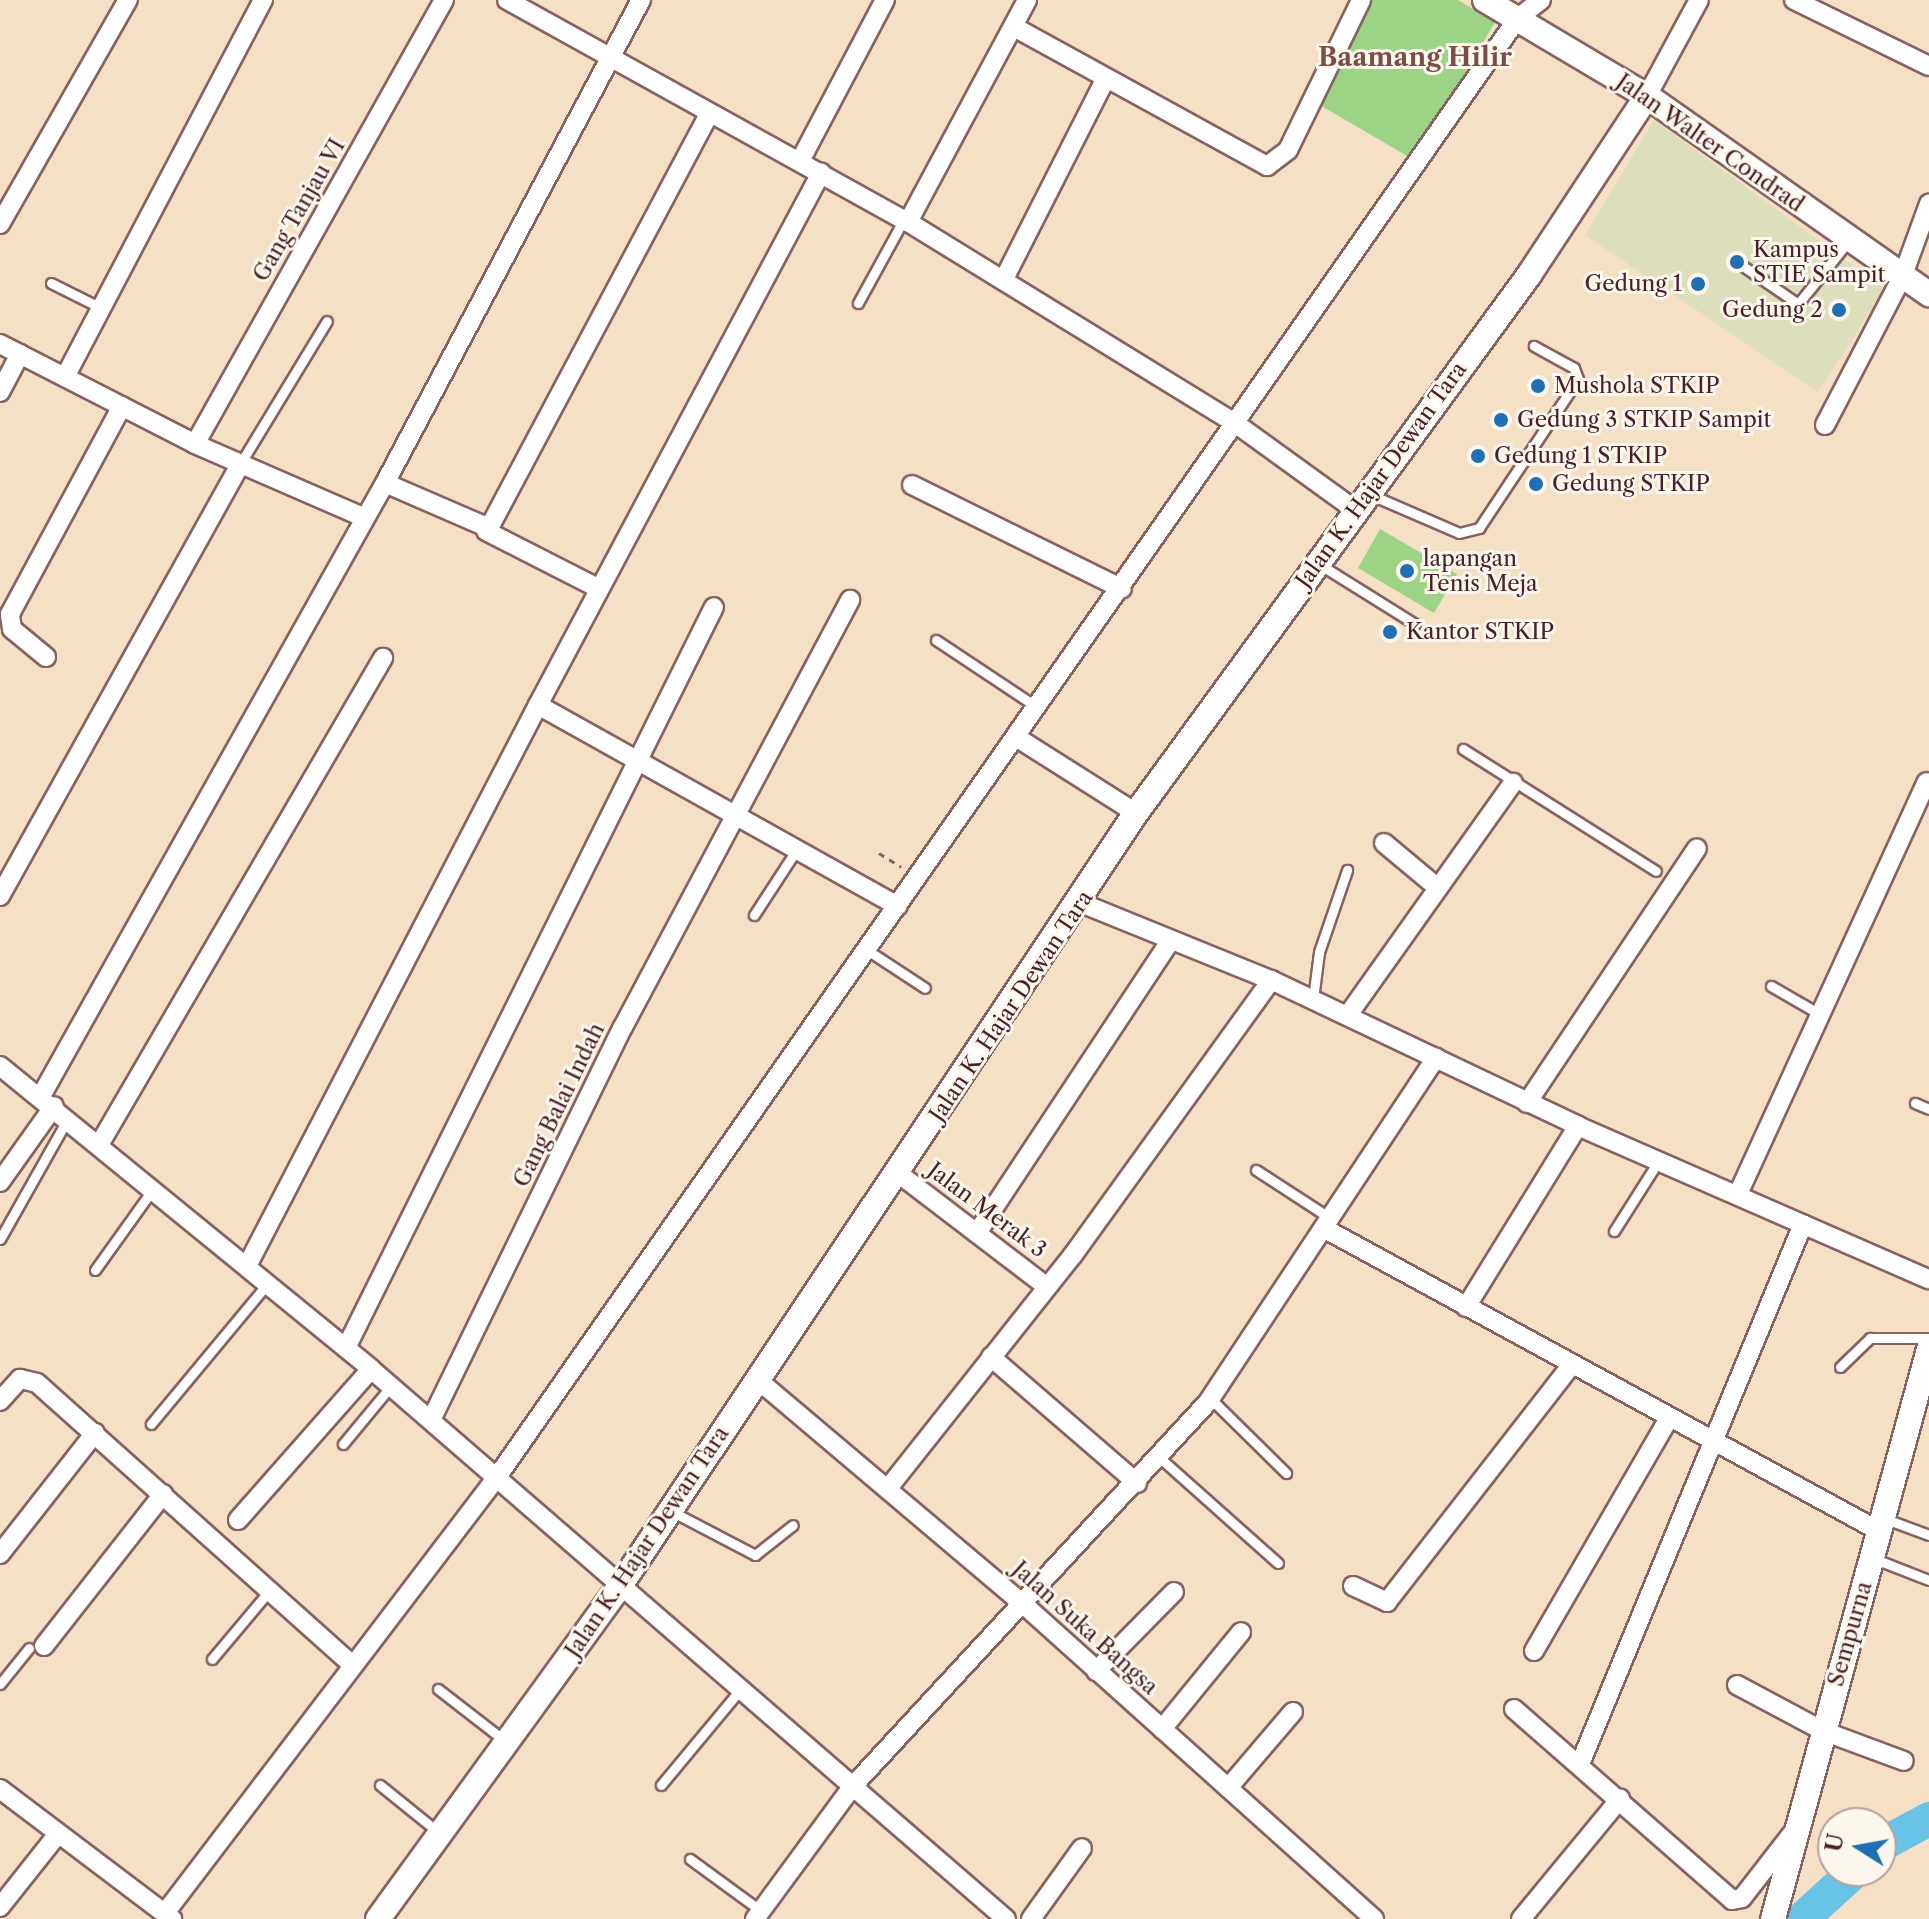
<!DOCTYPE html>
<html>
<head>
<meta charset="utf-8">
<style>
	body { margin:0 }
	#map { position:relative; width:1929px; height:1919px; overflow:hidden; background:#f5dfc5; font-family:"Libre Caslon Text",serif }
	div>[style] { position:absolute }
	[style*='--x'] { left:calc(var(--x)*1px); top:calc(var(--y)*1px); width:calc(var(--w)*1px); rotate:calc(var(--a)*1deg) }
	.built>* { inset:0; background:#dddebc }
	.green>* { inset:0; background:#9cd385 }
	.river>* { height:34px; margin:-17px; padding:0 17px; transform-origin:17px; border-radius:17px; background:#69c3e6 }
	.path>* { height:3px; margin-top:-1.5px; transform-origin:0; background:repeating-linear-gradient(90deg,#866261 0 6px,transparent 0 12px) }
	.roads { filter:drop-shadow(2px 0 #866261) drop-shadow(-2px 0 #866261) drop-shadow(0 2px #866261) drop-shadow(0 -2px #866261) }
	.service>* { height:9px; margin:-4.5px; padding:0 4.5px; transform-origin:4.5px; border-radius:4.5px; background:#fff }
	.minor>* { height:18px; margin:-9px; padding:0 9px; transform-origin:9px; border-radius:9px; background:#fff }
	.tertiary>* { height:24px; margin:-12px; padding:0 12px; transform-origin:12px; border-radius:12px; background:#fff }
	.dots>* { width:22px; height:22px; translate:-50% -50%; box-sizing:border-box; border:4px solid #fbf7ec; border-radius:50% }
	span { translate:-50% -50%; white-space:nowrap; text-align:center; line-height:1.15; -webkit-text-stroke:6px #fbf7ec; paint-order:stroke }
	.street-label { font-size:22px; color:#4a1f2b }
	.poi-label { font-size:22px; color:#4a1f2b }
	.left { translate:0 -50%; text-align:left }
	.right { translate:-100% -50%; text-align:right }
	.quarter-label { font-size:26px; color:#794f45; font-weight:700 }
	.north { position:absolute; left:1817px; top:1807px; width:80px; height:80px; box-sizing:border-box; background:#fbf7ec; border:2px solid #b4a19f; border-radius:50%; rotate:281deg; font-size:22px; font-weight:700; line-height:32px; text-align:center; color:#4a1f2b }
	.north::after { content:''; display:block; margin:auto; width:28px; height:36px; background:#1f6fb2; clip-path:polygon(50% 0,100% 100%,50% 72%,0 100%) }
</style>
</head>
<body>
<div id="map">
	<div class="built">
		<i style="clip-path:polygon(1654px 120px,1885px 289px,1818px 392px,1585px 235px)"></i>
	</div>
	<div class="green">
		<i style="clip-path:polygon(1372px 0,1458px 0,1495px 22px,1414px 160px,1313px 101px)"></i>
		<i style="clip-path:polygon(1380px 529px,1457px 574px,1434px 613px,1358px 568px)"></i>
	</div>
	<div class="river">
		<i style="--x:1881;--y:1845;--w:55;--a:-28.4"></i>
		<i style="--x:1802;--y:1919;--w:72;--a:-42.2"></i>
	</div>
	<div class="path">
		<i style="--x:879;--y:853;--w:26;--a:32"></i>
	</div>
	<div class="roads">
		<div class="service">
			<i style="--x:1737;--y:262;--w:74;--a:34.5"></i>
			<i style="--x:1798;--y:304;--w:83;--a:-51.3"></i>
			<i style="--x:51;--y:283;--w:56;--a:26.6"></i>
			<i style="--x:858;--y:303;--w:96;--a:-61.3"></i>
			<i style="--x:240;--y:464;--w:167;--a:-58.7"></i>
			<i style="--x:1369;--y:494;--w:98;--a:23.4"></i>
			<i style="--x:1459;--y:533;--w:21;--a:-14"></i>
			<i style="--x:1479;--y:528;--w:179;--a:-56.4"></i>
			<i style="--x:1578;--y:379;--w:12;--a:-110"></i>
			<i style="--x:1574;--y:368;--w:46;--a:-151.2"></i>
			<i style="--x:1319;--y:564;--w:113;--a:32"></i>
			<i style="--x:936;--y:640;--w:121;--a:33.6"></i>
			<i style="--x:1463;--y:749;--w:228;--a:32.3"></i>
			<i style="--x:754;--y:915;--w:79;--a:-56.9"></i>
			<i style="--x:867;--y:950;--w:69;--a:33.2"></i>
			<i style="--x:1771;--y:986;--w:60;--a:30"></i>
			<i style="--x:1313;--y:999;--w:47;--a:-82.7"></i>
			<i style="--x:1319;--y:952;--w:87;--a:-71.1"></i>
			<i style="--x:1915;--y:1103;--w:15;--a:23"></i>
			<i style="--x:1256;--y:1170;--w:88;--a:33"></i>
			<i style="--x:1614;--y:1231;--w:84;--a:-57.6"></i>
			<i style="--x:0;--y:1239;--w:137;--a:-60.6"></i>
			<i style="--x:95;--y:1270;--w:100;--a:-54.4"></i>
			<i style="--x:1840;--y:1367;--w:42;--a:-44"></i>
			<i style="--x:1870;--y:1338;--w:59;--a:0"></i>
			<i style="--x:1210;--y:1398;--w:107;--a:44.6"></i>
			<i style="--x:151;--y:1424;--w:183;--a:-50.3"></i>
			<i style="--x:343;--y:1444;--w:75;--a:-50.4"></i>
			<i style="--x:1160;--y:1458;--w:158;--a:41.7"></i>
			<i style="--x:671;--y:1511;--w:95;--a:27.6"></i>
			<i style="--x:755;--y:1555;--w:48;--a:-38.3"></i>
			<i style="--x:1883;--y:1518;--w:49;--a:20.3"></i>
			<i style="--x:1875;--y:1559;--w:58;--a:21.3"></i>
			<i style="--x:212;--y:1659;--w:89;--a:-50"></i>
			<i style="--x:0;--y:1684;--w:46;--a:-51.1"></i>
			<i style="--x:438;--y:1689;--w:85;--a:37.8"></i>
			<i style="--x:380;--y:1785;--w:75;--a:39"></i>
			<i style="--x:661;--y:1785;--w:124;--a:-50.3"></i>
			<i style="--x:690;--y:1859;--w:88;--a:36.2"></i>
		</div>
		<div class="minor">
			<i style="--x:507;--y:0;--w:458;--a:29"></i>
			<i style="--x:908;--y:222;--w:384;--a:31.6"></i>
			<i style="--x:1235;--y:423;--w:147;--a:35.9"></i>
			<i style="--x:1794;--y:0;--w:150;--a:26.1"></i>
			<i style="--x:1014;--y:27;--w:289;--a:28.8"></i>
			<i style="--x:1267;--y:166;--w:26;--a:-37"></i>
			<i style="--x:1288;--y:150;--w:167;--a:-64"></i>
			<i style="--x:1647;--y:96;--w:109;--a:-61.6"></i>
			<i style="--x:800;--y:161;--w:182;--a:-62.2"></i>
			<i style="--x:908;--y:222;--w:252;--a:-61.8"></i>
			<i style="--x:0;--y:224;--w:258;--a:-60.3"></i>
			<i style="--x:1004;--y:279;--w:223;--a:-63.1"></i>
			<i style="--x:0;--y:344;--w:219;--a:27.1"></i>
			<i style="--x:195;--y:444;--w:185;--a:23.5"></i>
			<i style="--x:65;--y:377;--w:426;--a:-62.3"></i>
			<i style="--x:0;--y:392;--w:43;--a:-62.2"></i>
			<i style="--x:1825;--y:425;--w:169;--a:-62.5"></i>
			<i style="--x:1903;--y:275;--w:76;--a:-69.9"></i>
			<i style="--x:195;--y:444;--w:509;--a:-60.72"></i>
			<i style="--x:385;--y:483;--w:113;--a:23.4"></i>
			<i style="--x:489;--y:528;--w:470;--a:-62"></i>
			<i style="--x:912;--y:485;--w:234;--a:26.3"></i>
			<i style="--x:486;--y:531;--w:126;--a:27"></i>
			<i style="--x:46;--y:657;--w:44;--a:-140.5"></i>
			<i style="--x:12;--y:629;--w:15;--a:-98"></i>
			<i style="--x:10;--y:614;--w:236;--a:-61.7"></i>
			<i style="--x:538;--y:705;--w:603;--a:-61.99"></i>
			<i style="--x:1019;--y:739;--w:138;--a:32.3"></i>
			<i style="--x:1384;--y:843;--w:70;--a:39.8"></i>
			<i style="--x:0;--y:896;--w:494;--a:-60.9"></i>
			<i style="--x:1081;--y:903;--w:205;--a:22.1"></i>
			<i style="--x:1271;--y:980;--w:340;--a:25.4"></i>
			<i style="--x:1578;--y:1126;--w:383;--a:23.6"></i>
			<i style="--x:1348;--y:1015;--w:285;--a:-54.6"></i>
			<i style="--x:0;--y:1066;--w:479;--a:39.2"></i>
			<i style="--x:371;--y:1369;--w:840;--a:40.9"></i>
			<i style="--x:41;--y:1096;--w:703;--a:-60.7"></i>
			<i style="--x:385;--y:483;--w:547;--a:-62.08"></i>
			<i style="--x:1527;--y:1103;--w:306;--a:-56.3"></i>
			<i style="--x:99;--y:1145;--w:564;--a:-59.75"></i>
			<i style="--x:898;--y:1173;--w:186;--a:37.4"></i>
			<i style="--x:0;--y:1182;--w:93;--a:-54.6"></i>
			<i style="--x:1738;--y:1194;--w:453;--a:-65.4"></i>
			<i style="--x:1327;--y:1230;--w:629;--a:28.6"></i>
			<i style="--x:977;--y:1233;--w:351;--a:-56.5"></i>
			<i style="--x:247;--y:1266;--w:632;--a:-62.58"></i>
			<i style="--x:538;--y:705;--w:412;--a:29.2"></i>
			<i style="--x:1466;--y:1307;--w:213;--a:-58.3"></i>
			<i style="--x:346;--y:1348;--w:827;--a:-63.59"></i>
			<i style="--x:991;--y:1357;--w:193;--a:40.8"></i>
			<i style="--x:758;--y:1380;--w:346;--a:40.2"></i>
			<i style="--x:1022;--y:1603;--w:473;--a:41.9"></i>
			<i style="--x:0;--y:1401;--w:30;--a:-48"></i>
			<i style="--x:20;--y:1379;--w:17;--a:13"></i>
			<i style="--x:37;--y:1383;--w:424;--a:41.8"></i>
			<i style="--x:431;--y:1420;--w:437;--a:-64"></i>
			<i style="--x:623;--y:1027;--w:484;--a:-62"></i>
			<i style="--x:889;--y:1487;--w:296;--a:-51.6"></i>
			<i style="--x:1073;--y:1255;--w:339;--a:-54.2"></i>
			<i style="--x:238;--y:1520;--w:201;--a:-48.6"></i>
			<i style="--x:0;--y:1554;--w:154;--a:-51.9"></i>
			<i style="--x:1353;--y:1586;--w:38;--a:25"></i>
			<i style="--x:1387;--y:1602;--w:299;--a:-52.1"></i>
			<i style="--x:44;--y:1646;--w:193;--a:-51.9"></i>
			<i style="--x:1534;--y:1651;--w:267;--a:-59.9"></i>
			<i style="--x:1096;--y:1671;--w:111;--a:-45.4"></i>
			<i style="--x:1737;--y:1685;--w:98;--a:28.1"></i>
			<i style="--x:1823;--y:1731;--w:86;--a:20.3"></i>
			<i style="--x:1514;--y:1709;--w:290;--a:41.2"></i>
			<i style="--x:1732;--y:1900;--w:10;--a:-11"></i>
			<i style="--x:1742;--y:1898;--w:86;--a:-52.1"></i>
			<i style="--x:1162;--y:1729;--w:125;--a:-50.8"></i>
			<i style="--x:1580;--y:1764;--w:584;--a:-67.56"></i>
			<i style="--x:1228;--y:1788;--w:100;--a:-49.5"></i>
			<i style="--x:0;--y:1789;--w:216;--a:37.1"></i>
			<i style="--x:0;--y:1907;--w:92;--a:-51.6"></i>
			<i style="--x:165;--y:1913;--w:548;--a:-52.71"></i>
			<i style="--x:497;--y:1477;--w:1781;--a:-55.02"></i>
			<i style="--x:1518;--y:18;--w:29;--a:-38"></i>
			<i style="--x:755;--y:1919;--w:164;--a:-53.7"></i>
			<i style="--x:852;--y:1787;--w:524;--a:-47.24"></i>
			<i style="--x:1208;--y:1402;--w:413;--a:-56.5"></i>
			<i style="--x:1031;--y:1919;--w:87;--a:-54.3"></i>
			<i style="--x:1521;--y:1919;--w:156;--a:-50.5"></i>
		</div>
		<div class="tertiary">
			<i style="--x:1485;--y:0;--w:188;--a:30.7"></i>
			<i style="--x:1647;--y:96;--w:345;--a:35.1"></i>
			<i style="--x:378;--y:1919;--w:415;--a:-54"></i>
			<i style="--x:622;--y:1583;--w:926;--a:-56.28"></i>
			<i style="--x:1136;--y:813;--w:666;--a:-53.85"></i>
			<i style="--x:1529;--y:275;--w:214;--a:-56.6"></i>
			<i style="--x:1773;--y:1919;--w:591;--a:-74.69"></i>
		</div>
	</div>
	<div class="dots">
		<i style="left:1737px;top:262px;background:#1f6fb2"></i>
		<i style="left:1698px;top:284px;background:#1f6fb2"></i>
		<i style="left:1839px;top:310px;background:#1f6fb2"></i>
		<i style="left:1538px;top:386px;background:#1f6fb2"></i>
		<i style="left:1501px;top:420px;background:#1f6fb2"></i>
		<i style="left:1478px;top:456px;background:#1f6fb2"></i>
		<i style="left:1536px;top:484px;background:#1f6fb2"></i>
		<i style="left:1407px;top:571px;background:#1f6fb2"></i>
		<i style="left:1390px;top:632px;background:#1f6fb2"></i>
	</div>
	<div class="street-label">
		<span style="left:1710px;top:143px;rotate:35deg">Jalan Walter Condrad</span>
		<span style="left:299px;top:210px;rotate:-60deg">Gang Tanjau VI</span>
		<span style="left:1381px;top:475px;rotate:-54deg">Jalan K. Hajar Dewan Tara</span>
		<span style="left:1011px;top:1006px;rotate:-56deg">Jalan K. Hajar Dewan Tara</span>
		<span style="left:559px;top:1105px;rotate:-64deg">Gang Balai Indah</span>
		<span style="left:987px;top:1210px;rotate:37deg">Jalan Merak 3</span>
		<span style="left:647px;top:1542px;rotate:-56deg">Jalan K. Hajar Dewan Tara</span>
		<span style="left:1085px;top:1628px;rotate:42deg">Jalan Suka Bangsa</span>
		<span style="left:1850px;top:1634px;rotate:-74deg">Sempurna</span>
	</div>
	<div class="poi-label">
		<span class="left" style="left:1753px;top:262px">Kampus<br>STIE Sampit</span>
		<span class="right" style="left:1682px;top:284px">Gedung 1</span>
		<span class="right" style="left:1823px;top:310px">Gedung 2</span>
		<span class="left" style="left:1554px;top:386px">Mushola STKIP</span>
		<span class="left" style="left:1517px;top:420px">Gedung 3 STKIP Sampit</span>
		<span class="left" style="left:1494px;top:456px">Gedung 1 STKIP</span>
		<span class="left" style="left:1552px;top:484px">Gedung STKIP</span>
		<span class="left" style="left:1423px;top:571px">lapangan<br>Tenis Meja</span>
		<span class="left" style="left:1406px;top:632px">Kantor STKIP</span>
	</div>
	<div class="quarter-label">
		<span style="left:1415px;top:58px">Baamang Hilir</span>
	</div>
	<div class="north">U</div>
</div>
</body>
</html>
